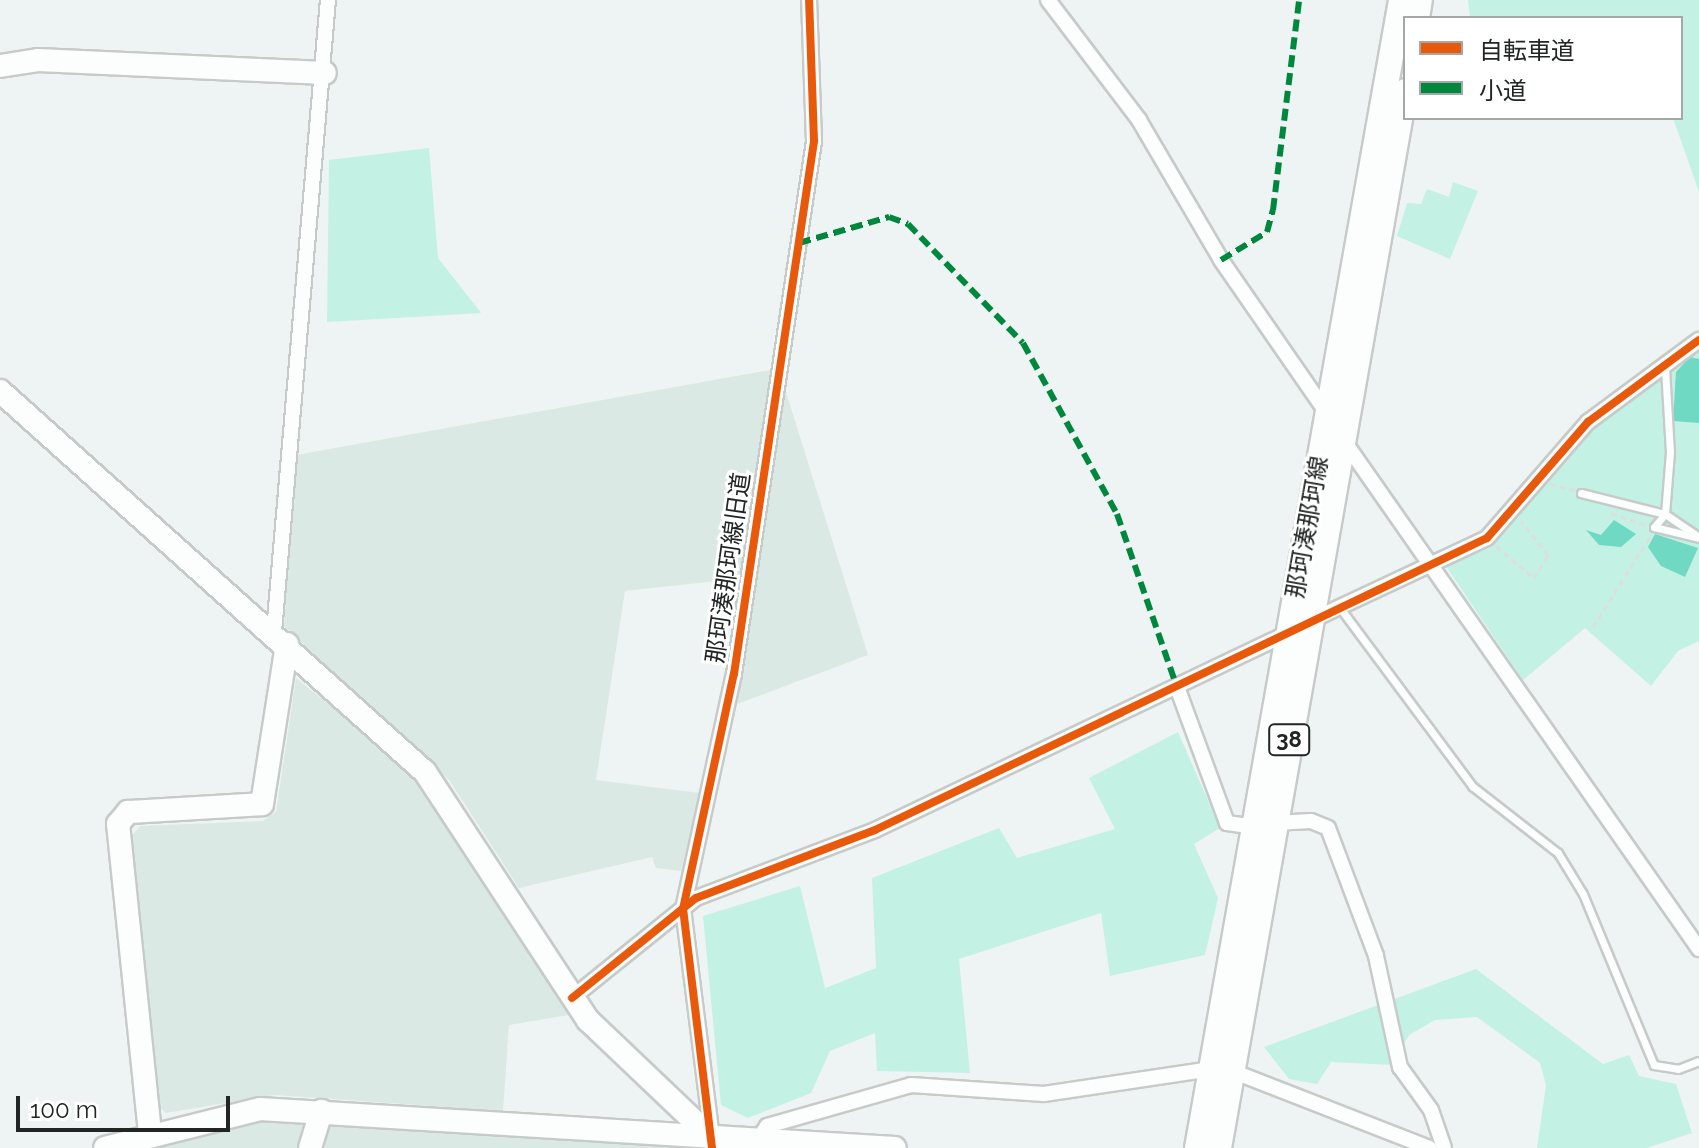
<!DOCTYPE html>
<html>
<head>
<meta charset="utf-8">
<style>
	body { margin:0 }
	#map { position:relative; width:1699px; height:1148px; overflow:hidden; background:#eef4f3; font-family:Raleway,"Noto Sans JP",sans-serif }
	div>[style] { position:absolute }
	[style*='--x'] { left:calc(var(--x)*1px); top:calc(var(--y)*1px); width:calc(var(--w)*1px); rotate:calc(var(--a)*1deg) }
	.built>* { inset:0; background:#dbe9e5 }
	.green>* { inset:0; background:#c3f1e4 }
	.water>* { inset:0; background:#70d9c3 }
	.path>* { height:3px; margin-top:-1.5px; transform-origin:0; background:repeating-linear-gradient(90deg,#dddfdf 0 6px,transparent 0 10px) }
	.roads { filter:drop-shadow(2px 0 #c6cbca) drop-shadow(-2px 0 #c6cbca) drop-shadow(0 2px #c6cbca) drop-shadow(0 -2px #c6cbca) }
	.lane>* { height:7px; margin:-3.5px; padding:0 3.5px; transform-origin:3.5px; border-radius:3.5px; background:#fcfdfd }
	.street>* { height:14px; margin:-7px; padding:0 7px; transform-origin:7px; border-radius:7px; background:#fcfdfd }
	.secondary>* { height:22px; margin:-11px; padding:0 11px; transform-origin:11px; border-radius:11px; background:#fcfdfd }
	.primary>* { height:24px; margin:-12px; padding:0 12px; transform-origin:12px; border-radius:12px; background:#fcfdfd }
	.quiet>* { height:6px; margin-top:-3px; transform-origin:0; background:repeating-linear-gradient(90deg,#00873e 0 12px,transparent 0 18px) }
	.cycleway>* { height:8px; margin:-4px; padding:0 4px; transform-origin:4px; border-radius:4px; background:#e8590c }
	span { translate:-50% -50%; white-space:nowrap; text-align:center; line-height:1.15; -webkit-text-stroke:6px #fff; paint-order:stroke }
	.shield-label span { padding:2px 6px; background:#fff; border:2px solid; border-radius:6px; -webkit-text-stroke-width:0 }
	.shield-label { font-size:22px; color:#212524; font-weight:700 }
	.street-label { font-size:24px; color:#212524 }
	.legend { position:absolute; left:1403px; top:16px; width:280px; height:104px; box-sizing:border-box; background:#fff; border:2px solid #a6a8a7; margin:0; padding:10px 14px; list-style:none; font-size:24px; color:#212524 }
	.legend li { display:flex; align-items:center; gap:16px; height:40px }
	.legend b { width:40px; border:2px solid #a6a8a7 }
	.scale { position:absolute; left:16px; top:1096px; width:214px; height:36px; box-sizing:border-box; border:4px solid #212524; border-top:0; padding-left:10px; font-size:24px; line-height:28px; white-space:nowrap; color:#212524; -webkit-text-stroke:6px #fff; paint-order:stroke }
</style>
</head>
<body>
<div id="map">
	<div class="built">
		<i style="clip-path:polygon(770px 370px,781px 376px,868px 655px,737px 704px,753px 577px,625px 591px,596px 780px,700px 793px,681px 871px,656px 868px,652px 857px,519px 888px,449px 780px,284px 626px,296px 455px)"></i>
		<i style="clip-path:polygon(296px 678px,415px 773px,569px 1015px,509px 1025px,503px 1111px,274px 1095px,166px 1113px,156px 1104px,128px 840px,140px 826px,263px 821px,276px 812px)"></i>
		<i style="clip-path:polygon(261px 1121px,334px 1125px,684px 1148px,149px 1148px)"></i>
	</div>
	<div class="green">
		<i style="clip-path:polygon(1468px 0,1699px 0,1699px 192px,1673px 118px,1681px 118px,1681px 18px,1470px 18px)"></i>
		<i style="clip-path:polygon(429px 148px,438px 258px,481px 313px,327px 322px,329px 160px)"></i>
		<i style="clip-path:polygon(1453px 182px,1478px 191px,1450px 259px,1397px 236px,1407px 203px,1421px 204px,1427px 189px,1449px 197px)"></i>
		<i style="clip-path:polygon(1699px 347px,1699px 641px,1678px 651px,1651px 686px,1585px 628px,1523px 680px,1447px 568px,1572px 429px)"></i>
		<i style="clip-path:polygon(1178px 732px,1220px 828px,1194px 844px,1218px 898px,1205px 955px,1110px 976px,1101px 913px,959px 959px,970px 1073px,877px 1071px,875px 1033px,830px 1051px,811px 1093px,748px 1118px,721px 1105px,703px 916px,800px 886px,825px 988px,876px 968px,872px 878px,999px 828px,1017px 858px,1115px 829px,1089px 778px)"></i>
		<i style="clip-path:polygon(1476px 969px,1603px 1064px,1629px 1055px,1639px 1076px,1676px 1084px,1692px 1133px,1647px 1148px,1537px 1148px,1546px 1085px,1540px 1063px,1477px 1017px,1435px 1020px,1409px 1035px,1392px 1065px,1331px 1062px,1317px 1084px,1289px 1079px,1264px 1047px)"></i>
	</div>
	<div class="water">
		<i style="clip-path:polygon(1690px 357px,1699px 359px,1699px 423px,1673px 421px,1676px 372px)"></i>
		<i style="clip-path:polygon(1614px 520px,1636px 534px,1621px 547px,1599px 545px,1586px 530px,1601px 535px)"></i>
		<i style="clip-path:polygon(1655px 534px,1698px 548px,1685px 577px,1661px 566px,1648px 547px)"></i>
	</div>
	<div class="path">
		<i style="--x:1550;--y:484;--w:25;--a:14"></i>
		<i style="--x:1611;--y:513;--w:36;--a:19"></i>
		<i style="--x:1496;--y:546;--w:50;--a:40.1"></i>
		<i style="--x:1534;--y:578;--w:27;--a:-59"></i>
		<i style="--x:1548;--y:555;--w:43;--a:-128.5"></i>
		<i style="--x:1593;--y:627;--w:107;--a:-57.7"></i>
	</div>
	<div class="roads">
		<div class="lane">
			<i style="--x:1665;--y:368;--w:84;--a:86.6"></i>
			<i style="--x:1670;--y:452;--w:62;--a:94.6"></i>
			<i style="--x:1665;--y:514;--w:17;--a:130"></i>
			<i style="--x:1654;--y:527;--w:46;--a:13.7"></i>
			<i style="--x:1581;--y:493;--w:87;--a:14"></i>
			<i style="--x:1665;--y:514;--w:41;--a:34.1"></i>
			<i style="--x:1340;--y:608;--w:222;--a:53.4"></i>
			<i style="--x:1472;--y:786;--w:109;--a:37.9"></i>
			<i style="--x:1558;--y:853;--w:48;--a:58.6"></i>
			<i style="--x:1583;--y:894;--w:185;--a:67.5"></i>
			<i style="--x:1654;--y:1065;--w:24;--a:9"></i>
			<i style="--x:1678;--y:1069;--w:22;--a:-21"></i>
		</div>
		<div class="street">
			<i style="--x:1048;--y:0;--w:151;--a:52.8"></i>
			<i style="--x:1139;--y:120;--w:162;--a:59.6"></i>
			<i style="--x:1221;--y:260;--w:186;--a:55.3"></i>
			<i style="--x:1344;--y:441;--w:620;--a:55.05"></i>
			<i style="--x:1310;--y:621;--w:195;--a:-25.1"></i>
			<i style="--x:1487;--y:538;--w:154;--a:-49"></i>
			<i style="--x:1588;--y:422;--w:138;--a:-36.5"></i>
			<i style="--x:274;--y:632;--w:634;--a:-85.12"></i>
			<i style="--x:1177;--y:687;--w:145;--a:69.8"></i>
			<i style="--x:1227;--y:823;--w:27;--a:8"></i>
			<i style="--x:1274;--y:823;--w:37;--a:-3"></i>
			<i style="--x:1311;--y:821;--w:18;--a:22"></i>
			<i style="--x:1328;--y:828;--w:137;--a:69.4"></i>
			<i style="--x:1376;--y:956;--w:114;--a:77.8"></i>
			<i style="--x:1400;--y:1067;--w:53;--a:54.2"></i>
			<i style="--x:1431;--y:1110;--w:40;--a:71.1"></i>
			<i style="--x:572;--y:998;--w:159;--a:-38.9"></i>
			<i style="--x:696;--y:898;--w:191;--a:-20.8"></i>
			<i style="--x:875;--y:830;--w:462;--a:-25.5"></i>
			<i style="--x:1232;--y:1071;--w:212;--a:21.3"></i>
			<i style="--x:712;--y:1138;--w:231;--a:-97.2"></i>
			<i style="--x:683;--y:909;--w:240;--a:-77.8"></i>
			<i style="--x:734;--y:674;--w:539;--a:-81.46"></i>
			<i style="--x:814;--y:141;--w:141;--a:-92"></i>
			<i style="--x:757;--y:1141;--w:18;--a:-56"></i>
			<i style="--x:767;--y:1126;--w:150;--a:-15.9"></i>
			<i style="--x:911;--y:1085;--w:133;--a:3.9"></i>
			<i style="--x:1044;--y:1094;--w:169;--a:-8.5"></i>
		</div>
		<div class="secondary">
			<i style="--x:0;--y:66;--w:38;--a:-9"></i>
			<i style="--x:38;--y:60;--w:287;--a:2.6"></i>
			<i style="--x:0;--y:391;--w:571;--a:41.88"></i>
			<i style="--x:425;--y:772;--w:297;--a:56.7"></i>
			<i style="--x:588;--y:1020;--w:171;--a:43.6"></i>
			<i style="--x:150;--y:1133;--w:311;--a:-95.9"></i>
			<i style="--x:118;--y:824;--w:16;--a:-50"></i>
			<i style="--x:128;--y:812;--w:134;--a:-3.4"></i>
			<i style="--x:262;--y:804;--w:162;--a:-81.1"></i>
			<i style="--x:105;--y:1148;--w:160;--a:-14.1"></i>
			<i style="--x:260;--y:1109;--w:636;--a:3.51"></i>
			<i style="--x:310;--y:1148;--w:39;--a:-73"></i>
		</div>
		<div class="primary">
			<i style="--x:1417;--y:18;--w:18;--a:-81"></i>
			<i style="--x:1197;--y:1148;--w:1166;--a:-79.92"></i>
			<i style="--x:1219;--y:1148;--w:1073;--a:-80.02"></i>
		</div>
	</div>
	<div class="quiet">
		<i style="--x:799;--y:243;--w:94;--a:-16.1"></i>
		<i style="--x:889;--y:217;--w:20;--a:20"></i>
		<i style="--x:908;--y:224;--w:165;--a:46"></i>
		<i style="--x:1023;--y:343;--w:195;--a:61.2"></i>
		<i style="--x:1117;--y:514;--w:183;--a:70.9"></i>
		<i style="--x:1221;--y:260;--w:54;--a:-31.3"></i>
		<i style="--x:1267;--y:232;--w:23;--a:-75"></i>
		<i style="--x:1273;--y:210;--w:212;--a:-82.9"></i>
	</div>
	<div class="cycleway">
		<i style="--x:572;--y:998;--w:159;--a:-38.9"></i>
		<i style="--x:696;--y:898;--w:191;--a:-20.8"></i>
		<i style="--x:875;--y:830;--w:678;--a:-25.51"></i>
		<i style="--x:1487;--y:538;--w:154;--a:-49"></i>
		<i style="--x:1588;--y:422;--w:138;--a:-36.5"></i>
		<i style="--x:712;--y:1148;--w:241;--a:-96.9"></i>
		<i style="--x:683;--y:909;--w:240;--a:-77.8"></i>
		<i style="--x:734;--y:674;--w:539;--a:-81.46"></i>
		<i style="--x:814;--y:141;--w:141;--a:-92"></i>
	</div>
	<div class="shield-label">
		<span style="left:1289px;top:740px">38</span>
	</div>
	<div class="street-label">
		<span style="left:1307px;top:527px;rotate:-80deg">那珂湊那珂線</span>
		<span style="left:728px;top:568px;rotate:-82deg">那珂湊那珂線旧道</span>
	</div>
	<ul class="legend">
	<li><b style="height:10px;background:#e8590c"></b>自転車道</li>
	<li><b style="height:10px;background:#00873e"></b>小道</li>
	</ul>
	<div class="scale">100 m</div>
</div>
</body>
</html>
